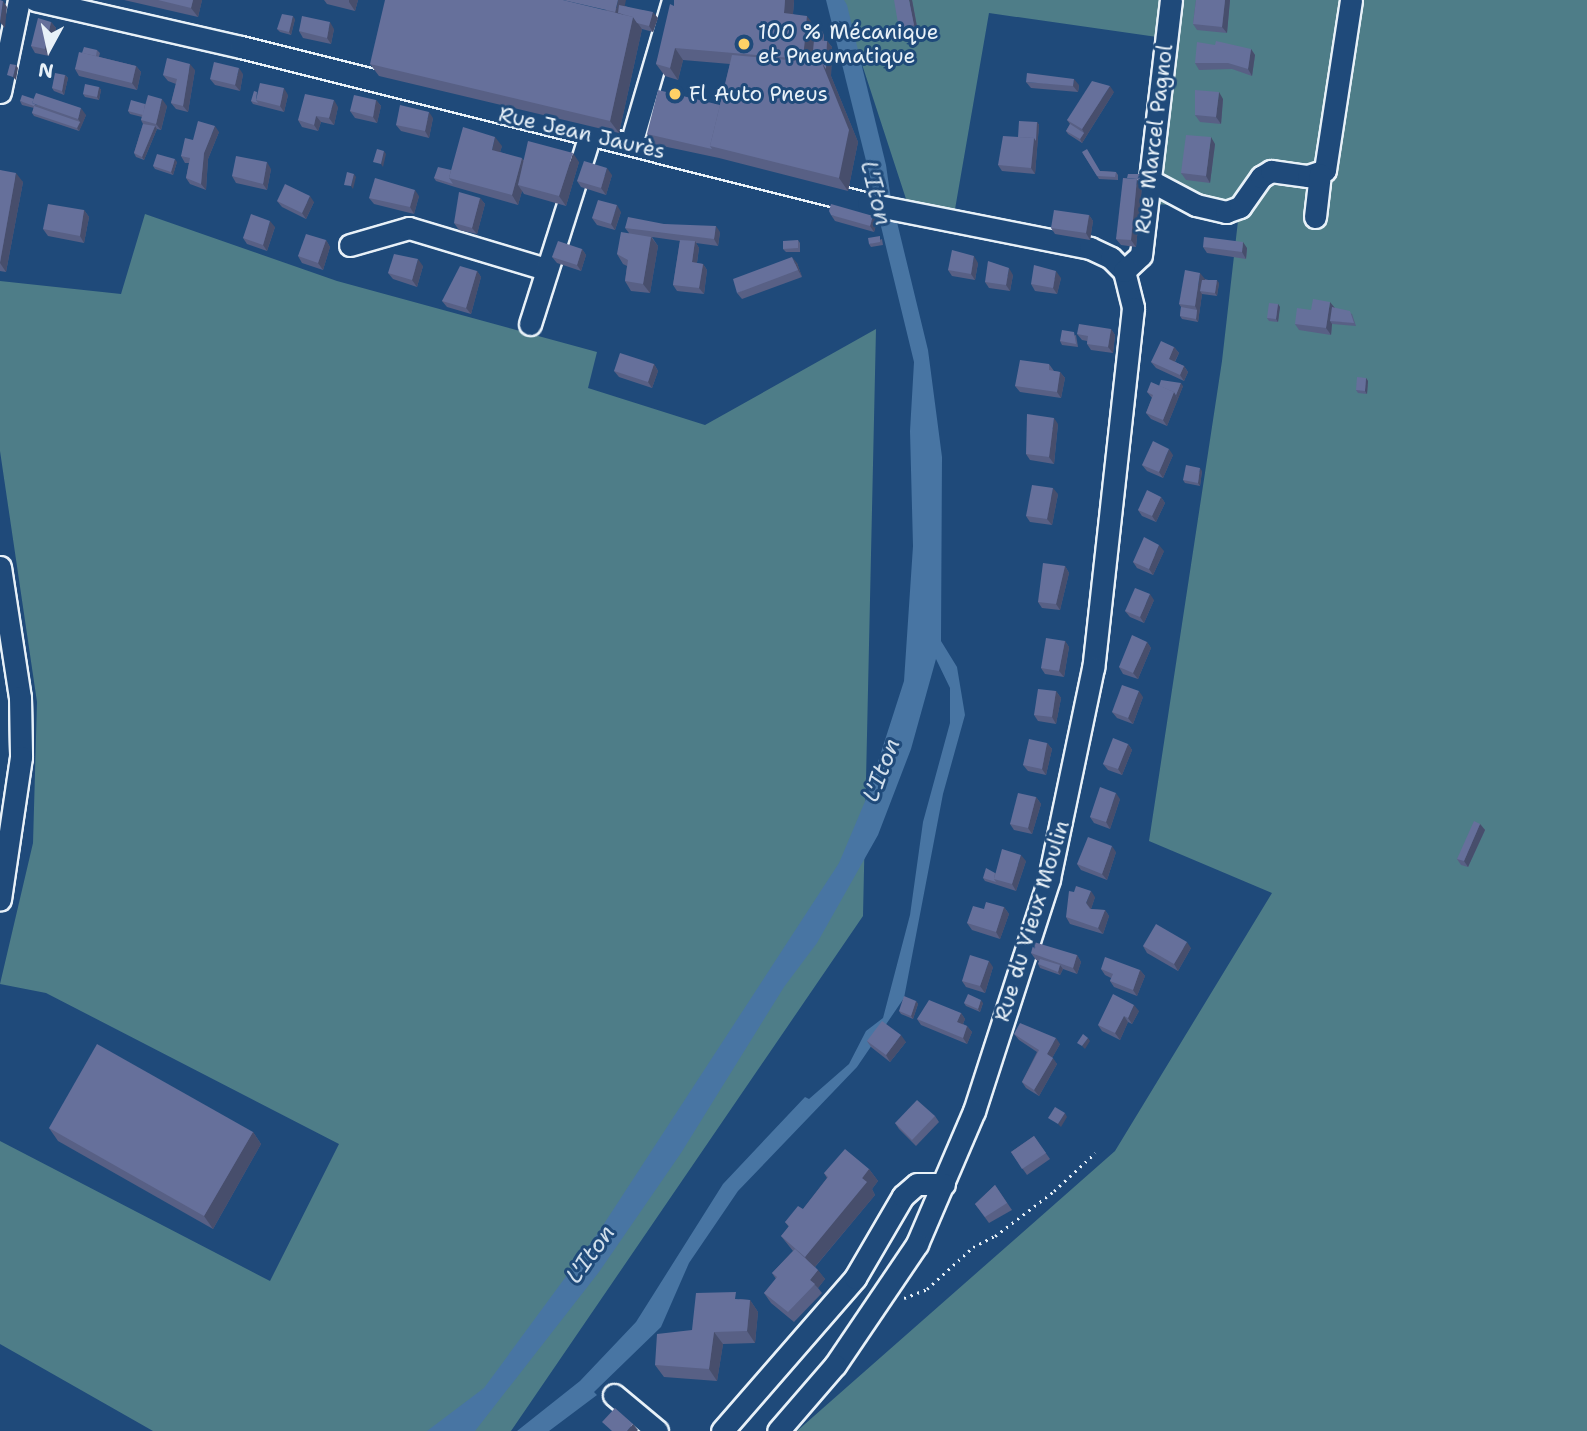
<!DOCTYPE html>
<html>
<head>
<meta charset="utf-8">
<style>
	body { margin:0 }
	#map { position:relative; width:1587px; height:1431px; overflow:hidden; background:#1f4a7a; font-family:"Shantell Sans",sans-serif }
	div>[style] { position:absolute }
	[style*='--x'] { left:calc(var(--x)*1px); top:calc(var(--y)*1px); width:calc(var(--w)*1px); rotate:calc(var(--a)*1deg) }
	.green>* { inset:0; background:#4e7d88 }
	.water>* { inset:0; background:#4875a3 }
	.path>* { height:2.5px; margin-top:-1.25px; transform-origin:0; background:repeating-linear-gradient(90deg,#e8f1f8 0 2px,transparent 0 7px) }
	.roads { filter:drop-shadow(2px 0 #e8f1f8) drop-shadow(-2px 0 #e8f1f8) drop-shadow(0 2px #e8f1f8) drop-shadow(0 -2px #e8f1f8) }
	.minor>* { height:21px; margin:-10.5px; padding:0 10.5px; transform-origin:10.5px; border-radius:10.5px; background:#1f4a7a }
	.wall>* { inset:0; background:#586085 }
	.shaded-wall>* { inset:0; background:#474e6c }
	.building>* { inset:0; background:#66709b }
	.dots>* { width:19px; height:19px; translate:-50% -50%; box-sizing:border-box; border:4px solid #1f4a7a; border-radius:50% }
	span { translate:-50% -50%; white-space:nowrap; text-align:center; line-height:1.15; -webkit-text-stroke:6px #1f4a7a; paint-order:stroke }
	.poi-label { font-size:21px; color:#e8f1f8 }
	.left { translate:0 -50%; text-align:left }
	.street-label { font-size:21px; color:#e8f1f8 }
	.water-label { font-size:23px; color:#d0deeb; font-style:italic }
	.north { position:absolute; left:14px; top:14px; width:70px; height:70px; -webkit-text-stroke:5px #1f4a7a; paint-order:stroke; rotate:188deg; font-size:19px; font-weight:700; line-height:28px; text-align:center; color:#e8f1f8 }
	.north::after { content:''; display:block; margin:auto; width:24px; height:32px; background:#e8f1f8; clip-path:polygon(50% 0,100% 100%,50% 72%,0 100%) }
</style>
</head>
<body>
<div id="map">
	<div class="green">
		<i style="clip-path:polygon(841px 0,1587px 0,1587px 1431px,797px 1431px,1115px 1151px,1272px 893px,1149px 841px,1222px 361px,1239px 212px,1158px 204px,1178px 40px,989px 13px,954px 215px,906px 199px)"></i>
		<i style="clip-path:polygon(145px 214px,337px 281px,597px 352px,588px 388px,705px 425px,876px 329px,863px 916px,511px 1431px,153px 1431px,0 1344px,0 1141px,270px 1281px,339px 1144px,46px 993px,0 984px,33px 843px,37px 702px,0 451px,0 281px,121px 294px)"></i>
	</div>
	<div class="water">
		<i style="clip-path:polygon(826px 0,844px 0,847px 5px,886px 165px,892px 207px,877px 205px)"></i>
		<i style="clip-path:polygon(878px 214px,896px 218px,928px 350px,942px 457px,941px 641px,957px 667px,965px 715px,943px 794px,904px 998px,857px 1067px,738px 1191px,689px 1263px,661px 1327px,594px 1392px,597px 1395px,549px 1431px,517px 1431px,580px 1381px,636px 1322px,723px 1184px,805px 1097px,809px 1099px,849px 1064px,866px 1031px,883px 1018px,910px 915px,923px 822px,950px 723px,950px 688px,936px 659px,911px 749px,878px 835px,817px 943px,784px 987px,681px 1153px,599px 1272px,475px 1431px,427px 1431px,484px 1388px,598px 1233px,839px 863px,866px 799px,904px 681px,913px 546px,910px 431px,914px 362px)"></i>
	</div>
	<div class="path">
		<i style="--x:904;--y:1298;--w:25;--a:-21"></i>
		<i style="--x:927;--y:1289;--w:62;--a:-42.4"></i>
		<i style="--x:973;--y:1247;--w:25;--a:-27"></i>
		<i style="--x:995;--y:1236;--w:74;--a:-37.3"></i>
		<i style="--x:1054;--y:1191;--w:56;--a:-42.8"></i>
	</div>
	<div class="roads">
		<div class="minor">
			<i style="--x:35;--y:0;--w:211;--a:12.9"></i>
			<i style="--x:241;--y:47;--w:646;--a:14.06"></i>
			<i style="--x:868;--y:204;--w:226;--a:11.2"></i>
			<i style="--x:1090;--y:248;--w:23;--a:25"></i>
			<i style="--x:1111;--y:258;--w:18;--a:45"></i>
			<i style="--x:1124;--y:271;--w:38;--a:76"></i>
			<i style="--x:1133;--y:308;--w:362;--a:96.3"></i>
			<i style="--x:1093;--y:668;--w:216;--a:101.8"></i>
			<i style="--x:1049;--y:879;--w:244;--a:107.9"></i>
			<i style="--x:974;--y:1111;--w:145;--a:113.2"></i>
			<i style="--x:917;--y:1244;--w:146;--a:124.1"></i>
			<i style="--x:835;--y:1365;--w:87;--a:130.8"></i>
			<i style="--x:0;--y:92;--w:94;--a:-78.3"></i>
			<i style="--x:631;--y:144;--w:150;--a:-73.7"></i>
			<i style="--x:1149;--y:180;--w:53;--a:28"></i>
			<i style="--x:1196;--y:205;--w:31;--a:13"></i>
			<i style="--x:1226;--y:212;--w:15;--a:-20"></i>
			<i style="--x:1240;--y:207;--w:37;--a:-55"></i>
			<i style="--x:1261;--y:177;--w:12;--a:-31"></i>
			<i style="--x:1271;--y:171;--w:37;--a:8"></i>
			<i style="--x:1308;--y:176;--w:18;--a:-19"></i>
			<i style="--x:1325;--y:170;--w:172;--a:-81.3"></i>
			<i style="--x:1315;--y:217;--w:43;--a:-83.4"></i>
			<i style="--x:350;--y:245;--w:61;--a:-16.1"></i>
			<i style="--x:409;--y:228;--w:143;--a:16.7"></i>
			<i style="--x:1124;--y:271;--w:23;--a:-43"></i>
			<i style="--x:1141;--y:255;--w:257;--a:-83.3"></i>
			<i style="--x:530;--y:324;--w:198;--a:-72.4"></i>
			<i style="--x:0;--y:567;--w:132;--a:81.3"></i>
			<i style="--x:20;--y:697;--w:60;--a:89"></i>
			<i style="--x:21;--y:757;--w:144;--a:98.4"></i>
			<i style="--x:614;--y:1395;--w:56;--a:39.9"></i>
			<i style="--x:722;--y:1431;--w:203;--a:-49"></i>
			<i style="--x:855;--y:1278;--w:95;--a:-59.7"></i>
			<i style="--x:903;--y:1196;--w:18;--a:-41"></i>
			<i style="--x:917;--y:1184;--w:27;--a:0"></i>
		</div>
	</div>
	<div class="wall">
		<i style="clip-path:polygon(124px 0,202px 0,198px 17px)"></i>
		<i style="clip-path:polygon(324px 0,358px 0,355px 11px,327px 4px)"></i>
		<i style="clip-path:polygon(674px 0,794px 0,793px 14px,816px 28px,815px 40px,822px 31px,824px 35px,824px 41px,827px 41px,832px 47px,831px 76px,858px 142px,848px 191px,719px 158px,653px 144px,647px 134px,720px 105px,730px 64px,683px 60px,678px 80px,665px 76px,656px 64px,674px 6px)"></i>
		<i style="clip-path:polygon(912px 0,918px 32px,904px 35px,899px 29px)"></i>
		<i style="clip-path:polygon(1196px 0,1230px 0,1227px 33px,1197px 30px,1193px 24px)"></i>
		<i style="clip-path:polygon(625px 6px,658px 18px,653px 32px,642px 29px,619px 133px,379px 76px,370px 64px)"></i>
		<i style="clip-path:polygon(295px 19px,291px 35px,280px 32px,277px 29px)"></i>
		<i style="clip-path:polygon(51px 22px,56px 28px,49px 56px,35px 53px,31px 46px)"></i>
		<i style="clip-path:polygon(334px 29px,331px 44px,303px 38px,299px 31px)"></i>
		<i style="clip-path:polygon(1251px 49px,1255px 55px,1252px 76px,1232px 69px,1199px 70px,1195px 63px)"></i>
		<i style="clip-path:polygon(97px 50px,100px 53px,99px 57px,136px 66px,141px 72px,137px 90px,79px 76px,75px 69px,82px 53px)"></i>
		<i style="clip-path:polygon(195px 70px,188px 112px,176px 109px,171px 103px,176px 84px,168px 81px,163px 75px)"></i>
		<i style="clip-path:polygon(243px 74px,240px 91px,215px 85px,210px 79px)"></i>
		<i style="clip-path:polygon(65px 75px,68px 78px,64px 95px,54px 91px,52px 88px)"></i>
		<i style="clip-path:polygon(1026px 82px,1079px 85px,1078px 92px,1031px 88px)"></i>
		<i style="clip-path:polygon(99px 87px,101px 90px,99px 100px,85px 97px,83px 94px)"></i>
		<i style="clip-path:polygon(1114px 92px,1082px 143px,1068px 134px,1066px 131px,1070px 124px,1067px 120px)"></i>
		<i style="clip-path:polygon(288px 95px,284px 112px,253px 104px,251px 101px)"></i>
		<i style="clip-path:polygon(1223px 99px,1221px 124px,1200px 122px,1195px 115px)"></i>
		<i style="clip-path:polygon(376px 100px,381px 106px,377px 123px,355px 118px,350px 111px)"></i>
		<i style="clip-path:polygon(20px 101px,86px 115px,79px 131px,34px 116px,32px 113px,34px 108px,22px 105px)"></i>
		<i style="clip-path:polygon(145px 104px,167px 106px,161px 130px,157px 129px,144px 160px,136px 157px,134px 153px,143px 124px,141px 120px,142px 117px,130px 114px,128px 111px)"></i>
		<i style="clip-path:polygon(338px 107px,334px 125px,321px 122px,318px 131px,302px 127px,298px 120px)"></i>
		<i style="clip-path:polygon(433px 118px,429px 138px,401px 131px,396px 125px)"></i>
		<i style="clip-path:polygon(1037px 122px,1039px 125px,1035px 174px,1002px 171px,998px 165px,1018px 137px)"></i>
		<i style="clip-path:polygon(219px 132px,208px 159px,206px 190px,190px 184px,186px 178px,189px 163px,185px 163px,181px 156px,193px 140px)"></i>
		<i style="clip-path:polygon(1215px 144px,1210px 183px,1186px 180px,1181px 173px)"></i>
		<i style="clip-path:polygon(502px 146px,500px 152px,524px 160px,579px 162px,566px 206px,524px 194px,522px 191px,518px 205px,455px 187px,436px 181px,434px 178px)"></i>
		<i style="clip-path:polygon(1082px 152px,1100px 171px,1116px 172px,1118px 175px,1118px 180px,1099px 179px)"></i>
		<i style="clip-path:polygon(177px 162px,173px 175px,155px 169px,153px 166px)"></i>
		<i style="clip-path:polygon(271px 169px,267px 190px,236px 183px,232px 176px)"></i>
		<i style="clip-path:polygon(0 170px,23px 182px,6px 272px,0 271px)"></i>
		<i style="clip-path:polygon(1141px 174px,1144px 178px,1142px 186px,1136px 247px,1121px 245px,1116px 239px)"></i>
		<i style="clip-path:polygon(612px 175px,606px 195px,581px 187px,577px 181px)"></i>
		<i style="clip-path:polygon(419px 196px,414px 214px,374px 204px,369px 198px)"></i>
		<i style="clip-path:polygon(480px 198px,485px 204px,477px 234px,459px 230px,454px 223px)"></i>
		<i style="clip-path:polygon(277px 201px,314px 202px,306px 219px,282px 207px)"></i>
		<i style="clip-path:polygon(84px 210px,89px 217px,84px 243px,48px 236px,43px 229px)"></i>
		<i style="clip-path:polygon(621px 212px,615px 230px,597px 225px,592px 218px)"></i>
		<i style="clip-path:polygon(831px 215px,877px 222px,874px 232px,835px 221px)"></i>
		<i style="clip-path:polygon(1089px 215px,1093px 221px,1090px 240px,1055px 234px,1051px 228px)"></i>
		<i style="clip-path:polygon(664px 224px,720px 232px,718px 246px,696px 243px,699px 248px,697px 263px,703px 264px,707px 270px,704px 294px,677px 291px,673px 285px,680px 241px,652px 237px,658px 246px,650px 293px,631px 291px,625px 281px,627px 266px,623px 264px,617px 254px,629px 233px,625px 228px)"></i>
		<i style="clip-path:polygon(275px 227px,267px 251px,247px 244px,243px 238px)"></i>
		<i style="clip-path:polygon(882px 239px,883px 245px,871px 247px,869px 244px)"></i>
		<i style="clip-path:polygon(326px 240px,330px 247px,323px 270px,302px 263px,298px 256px)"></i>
		<i style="clip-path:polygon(798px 240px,800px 243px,800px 252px,786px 252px,783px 249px)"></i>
		<i style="clip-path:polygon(1203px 247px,1247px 248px,1246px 259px,1207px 253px)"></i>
		<i style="clip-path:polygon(582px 249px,586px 255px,581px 271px,557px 263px,552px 257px)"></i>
		<i style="clip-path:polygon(797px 263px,802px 277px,742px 299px,737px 293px)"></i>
		<i style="clip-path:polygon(978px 263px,975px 280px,952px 276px,948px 270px)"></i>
		<i style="clip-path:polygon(423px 266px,417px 287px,393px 279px,388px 273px)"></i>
		<i style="clip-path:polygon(477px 271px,481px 277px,471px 314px,447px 307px,442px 301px)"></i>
		<i style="clip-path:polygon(1013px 275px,1010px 291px,989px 288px,985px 282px)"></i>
		<i style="clip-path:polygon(1061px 278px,1057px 294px,1035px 291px,1031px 284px)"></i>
		<i style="clip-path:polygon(1205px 279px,1219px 283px,1217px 296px,1202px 294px,1198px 322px,1182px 319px,1180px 316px,1181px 307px,1179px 304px)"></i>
		<i style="clip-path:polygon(1278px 304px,1280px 307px,1278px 322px,1269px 321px,1267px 318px)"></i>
		<i style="clip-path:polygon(1335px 308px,1352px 314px,1356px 326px,1332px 324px,1331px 335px,1299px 330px,1295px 324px,1311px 310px)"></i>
		<i style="clip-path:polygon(1111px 329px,1115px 335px,1113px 353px,1091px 350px,1087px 344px,1087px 341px,1082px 340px,1077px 334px)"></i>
		<i style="clip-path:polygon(1076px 335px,1078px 347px,1062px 345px,1060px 341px)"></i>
		<i style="clip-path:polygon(1174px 347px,1179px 353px,1175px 362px,1184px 366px,1188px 372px,1184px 381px,1156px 368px,1151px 362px)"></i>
		<i style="clip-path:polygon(654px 364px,658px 371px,652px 388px,619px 377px,614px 371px)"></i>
		<i style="clip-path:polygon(1049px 364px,1054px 371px,1060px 372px,1065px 378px,1061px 398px,1020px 392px,1015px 386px)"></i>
		<i style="clip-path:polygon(1366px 378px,1368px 381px,1367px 394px,1358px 393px,1356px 390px)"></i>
		<i style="clip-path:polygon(1159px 386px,1183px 386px,1167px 426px,1151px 419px,1146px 413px,1152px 398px,1147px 392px)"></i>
		<i style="clip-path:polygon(1058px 424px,1054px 464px,1030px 460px,1026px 454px)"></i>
		<i style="clip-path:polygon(1173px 455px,1163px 478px,1147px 471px,1142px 465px)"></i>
		<i style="clip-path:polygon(1202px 471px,1200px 486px,1185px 483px,1183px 480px)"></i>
		<i style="clip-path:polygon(1058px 494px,1052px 525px,1030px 522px,1026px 516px)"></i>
		<i style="clip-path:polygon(1161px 497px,1165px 503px,1156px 522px,1142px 516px,1138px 510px)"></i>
		<i style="clip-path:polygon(1164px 551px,1153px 575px,1137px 568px,1133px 562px)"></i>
		<i style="clip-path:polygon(1065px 566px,1069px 573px,1060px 610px,1042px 608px,1038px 602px)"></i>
		<i style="clip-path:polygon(1154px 600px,1144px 623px,1130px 617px,1125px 611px)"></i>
		<i style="clip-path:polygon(1065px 641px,1069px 647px,1064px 677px,1045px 674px,1041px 668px)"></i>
		<i style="clip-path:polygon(1147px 642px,1151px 648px,1138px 679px,1123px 674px,1119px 667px)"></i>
		<i style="clip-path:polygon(1056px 691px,1061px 698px,1056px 724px,1038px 721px,1034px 715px)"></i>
		<i style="clip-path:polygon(1143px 697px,1133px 724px,1117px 718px,1112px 712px)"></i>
		<i style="clip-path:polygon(1047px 743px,1052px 749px,1046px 775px,1028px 771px,1023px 765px)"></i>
		<i style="clip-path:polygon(1128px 744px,1132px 750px,1122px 775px,1108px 770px,1103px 764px)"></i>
		<i style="clip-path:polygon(1036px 797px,1041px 804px,1032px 834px,1014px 830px,1010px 824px)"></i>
		<i style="clip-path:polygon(1120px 799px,1110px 829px,1094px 823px,1090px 817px)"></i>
		<i style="clip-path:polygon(1480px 824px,1485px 830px,1468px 867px,1461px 865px,1457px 859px)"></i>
		<i style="clip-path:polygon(1116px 852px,1107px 880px,1081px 870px,1077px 864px)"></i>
		<i style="clip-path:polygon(1026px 861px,1016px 891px,985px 881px,983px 878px)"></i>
		<i style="clip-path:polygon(1095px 897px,1091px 909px,1105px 910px,1109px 916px,1103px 934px,1070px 924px,1066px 917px)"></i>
		<i style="clip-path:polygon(1004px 907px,1009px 914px,1000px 939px,972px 930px,967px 923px,984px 909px)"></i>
		<i style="clip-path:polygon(1143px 946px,1191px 948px,1178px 971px,1147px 953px)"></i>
		<i style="clip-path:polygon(1031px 953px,1077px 955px,1081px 962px,1077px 974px,1063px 969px,1060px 975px,1040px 968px,1038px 964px,1039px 961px,1036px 960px)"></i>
		<i style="clip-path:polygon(993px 967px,985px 993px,966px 987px,962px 981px)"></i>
		<i style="clip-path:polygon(1101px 969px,1140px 970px,1145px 976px,1137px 996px,1114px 987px,1110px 981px,1111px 978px,1105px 975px)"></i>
		<i style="clip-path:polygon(916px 1001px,918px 1004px,913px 1019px,901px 1014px,899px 1011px)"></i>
		<i style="clip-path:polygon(964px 1003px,983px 1003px,980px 1012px,966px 1006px)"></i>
		<i style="clip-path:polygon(1139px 1011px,1132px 1024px,1128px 1022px,1120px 1040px,1102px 1031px,1098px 1025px)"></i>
		<i style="clip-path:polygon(961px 1013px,965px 1019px,963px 1024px,967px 1026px,972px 1032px,967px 1044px,921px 1025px,917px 1019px)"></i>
		<i style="clip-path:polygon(1014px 1034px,1060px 1044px,1052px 1058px,1057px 1064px,1039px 1096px,1026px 1088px,1022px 1082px,1037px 1052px,1019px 1040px)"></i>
		<i style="clip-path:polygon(867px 1041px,906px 1042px,890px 1062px,871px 1047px)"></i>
		<i style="clip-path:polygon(935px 1116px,939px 1122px,916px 1146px,899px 1129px,895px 1123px)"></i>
		<i style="clip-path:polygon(49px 1128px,253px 1132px,261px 1144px,213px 1229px,58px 1141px)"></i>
		<i style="clip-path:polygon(1034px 1136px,1050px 1159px,1027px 1175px,1011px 1152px)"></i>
		<i style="clip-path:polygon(869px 1169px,878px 1181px,872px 1189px,875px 1195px,815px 1267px,825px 1279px,818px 1288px,822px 1293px,794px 1322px,771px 1303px,764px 1293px,776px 1279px,772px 1273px,793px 1251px,781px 1236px,789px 1227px,785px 1222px,803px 1209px,827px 1178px,824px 1173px)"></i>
		<i style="clip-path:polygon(995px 1185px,1012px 1210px,989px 1223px,975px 1204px)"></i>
		<i style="clip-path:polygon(740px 1299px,750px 1300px,758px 1312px,755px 1343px,723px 1344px,717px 1381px,664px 1377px,655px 1365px,692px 1330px)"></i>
	</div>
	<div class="shaded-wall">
		<i style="clip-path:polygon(193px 0,202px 0,198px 17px,191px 8px)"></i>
		<i style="clip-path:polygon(349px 0,358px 0,355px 11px,349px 2px)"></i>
		<i style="clip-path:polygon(618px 0,626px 0,622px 19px,615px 14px)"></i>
		<i style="clip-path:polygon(785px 0,794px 0,792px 26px,784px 13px)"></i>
		<i style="clip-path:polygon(909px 0,912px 0,918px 32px,914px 25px)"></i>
		<i style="clip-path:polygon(1225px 0,1230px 0,1227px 33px,1222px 27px)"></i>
		<i style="clip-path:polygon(3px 1px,7px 7px,5px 28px,0 22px)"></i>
		<i style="clip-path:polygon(653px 12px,658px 18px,653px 32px,649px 26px)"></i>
		<i style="clip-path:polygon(293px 16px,295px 19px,291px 35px,289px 32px)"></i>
		<i style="clip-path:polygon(807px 16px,816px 28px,812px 71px,803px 59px)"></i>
		<i style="clip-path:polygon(633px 17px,642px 29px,619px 133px,610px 121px)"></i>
		<i style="clip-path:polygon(51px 22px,56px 28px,49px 56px,45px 49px)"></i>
		<i style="clip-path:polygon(330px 22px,334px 29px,331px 44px,327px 38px)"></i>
		<i style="clip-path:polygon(827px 41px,832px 47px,831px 76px,858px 142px,848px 191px,839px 178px,822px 63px)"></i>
		<i style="clip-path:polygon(675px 48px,683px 60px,678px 80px,670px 68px)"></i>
		<i style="clip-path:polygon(1251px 49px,1255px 55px,1252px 76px,1248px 69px)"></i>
		<i style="clip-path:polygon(190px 64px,195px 70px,188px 112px,183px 106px)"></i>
		<i style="clip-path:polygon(16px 65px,18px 68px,16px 80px,13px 77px)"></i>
		<i style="clip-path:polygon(136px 66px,141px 72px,137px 90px,132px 83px)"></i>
		<i style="clip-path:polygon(239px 68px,243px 74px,240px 91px,235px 85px)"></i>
		<i style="clip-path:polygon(65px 75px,68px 78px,64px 95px,62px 91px)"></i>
		<i style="clip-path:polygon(1074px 79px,1079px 85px,1078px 92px,1073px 86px)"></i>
		<i style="clip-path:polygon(1110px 86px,1114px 92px,1082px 143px,1080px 139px,1084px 133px,1082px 129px)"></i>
		<i style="clip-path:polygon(99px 87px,101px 90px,99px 100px,97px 97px)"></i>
		<i style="clip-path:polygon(284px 88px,288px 95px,284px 112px,280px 106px)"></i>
		<i style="clip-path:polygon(1219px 92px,1223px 99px,1221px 124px,1216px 117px)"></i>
		<i style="clip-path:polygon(162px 99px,167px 106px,161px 130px,156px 124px)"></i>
		<i style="clip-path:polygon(334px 100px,338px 107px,334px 125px,329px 118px)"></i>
		<i style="clip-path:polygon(376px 100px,381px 106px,377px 123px,373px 117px)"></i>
		<i style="clip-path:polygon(81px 108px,86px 115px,82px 125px,78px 119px)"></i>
		<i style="clip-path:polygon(429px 112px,433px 118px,429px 138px,425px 131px)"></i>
		<i style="clip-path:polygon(316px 116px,321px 122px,318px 131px,314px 125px)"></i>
		<i style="clip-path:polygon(80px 122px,82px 125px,79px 131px,77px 128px)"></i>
		<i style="clip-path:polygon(1037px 122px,1039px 125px,1035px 174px,1031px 168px,1034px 138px)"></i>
		<i style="clip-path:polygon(155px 126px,157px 129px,144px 160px,142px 157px)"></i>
		<i style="clip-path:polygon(215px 126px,219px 132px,208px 159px,206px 190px,201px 184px,204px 153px)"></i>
		<i style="clip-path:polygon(495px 137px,502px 146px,498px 159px,492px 150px)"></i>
		<i style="clip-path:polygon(1211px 137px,1215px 144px,1210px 183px,1206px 176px)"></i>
		<i style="clip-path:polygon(384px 151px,386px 154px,383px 167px,381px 164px)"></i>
		<i style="clip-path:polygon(573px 153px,579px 162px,566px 206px,559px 196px)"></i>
		<i style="clip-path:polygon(522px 158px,528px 168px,518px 185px,522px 191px,518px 205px,512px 195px)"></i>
		<i style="clip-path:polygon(175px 159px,177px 162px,173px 175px,171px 172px)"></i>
		<i style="clip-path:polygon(267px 162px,271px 169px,267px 190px,263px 184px)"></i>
		<i style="clip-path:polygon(607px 168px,612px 175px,606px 195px,601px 188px)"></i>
		<i style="clip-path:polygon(16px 173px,23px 182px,6px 272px,0 263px)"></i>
		<i style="clip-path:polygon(354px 174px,356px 177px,353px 189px,351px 186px)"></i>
		<i style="clip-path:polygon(1141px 174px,1144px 178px,1142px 186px,1140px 183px)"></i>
		<i style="clip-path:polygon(1137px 179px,1142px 186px,1136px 247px,1131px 240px)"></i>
		<i style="clip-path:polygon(415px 190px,419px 196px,414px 214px,410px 207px)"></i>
		<i style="clip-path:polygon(310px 196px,314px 202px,306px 219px,302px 213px)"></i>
		<i style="clip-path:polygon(480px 198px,485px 204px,477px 234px,472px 228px)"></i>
		<i style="clip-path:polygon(617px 205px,621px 212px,615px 230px,611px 224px)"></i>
		<i style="clip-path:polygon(84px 210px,89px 217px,84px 243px,80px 236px)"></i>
		<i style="clip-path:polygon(1089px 215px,1093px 221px,1090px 240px,1086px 233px)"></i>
		<i style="clip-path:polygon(873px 216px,877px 222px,874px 232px,870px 226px)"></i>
		<i style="clip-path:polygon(270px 221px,275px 227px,267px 251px,263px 245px)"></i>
		<i style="clip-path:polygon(716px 226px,720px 232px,718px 246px,714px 239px)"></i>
		<i style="clip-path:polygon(651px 237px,658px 246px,650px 293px,643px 284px)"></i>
		<i style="clip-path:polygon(326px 240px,330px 247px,323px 270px,318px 263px)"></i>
		<i style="clip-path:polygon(695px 241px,699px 248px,696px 269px,692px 262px)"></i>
		<i style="clip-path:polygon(1243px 242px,1247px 248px,1246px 259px,1242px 252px)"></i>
		<i style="clip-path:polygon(582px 249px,586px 255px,581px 271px,577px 265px)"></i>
		<i style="clip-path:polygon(974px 256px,978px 263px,975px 280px,971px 274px)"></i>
		<i style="clip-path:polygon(792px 257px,797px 263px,802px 277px,798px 270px)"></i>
		<i style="clip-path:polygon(418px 259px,423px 266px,417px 287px,412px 280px)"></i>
		<i style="clip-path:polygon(703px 264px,707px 270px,704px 294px,699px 288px)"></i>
		<i style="clip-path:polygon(1009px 268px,1013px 275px,1010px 291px,1006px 285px)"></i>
		<i style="clip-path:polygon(477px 271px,481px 277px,471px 314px,466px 308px)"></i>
		<i style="clip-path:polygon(1056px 271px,1061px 278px,1057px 294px,1053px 288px)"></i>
		<i style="clip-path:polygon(1200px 273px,1205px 279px,1203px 291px,1200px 291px,1202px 294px,1198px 322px,1196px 319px,1197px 310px,1195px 306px)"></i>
		<i style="clip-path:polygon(1217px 280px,1219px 283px,1217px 296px,1215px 293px)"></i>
		<i style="clip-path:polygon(1330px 302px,1335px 308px,1330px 321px,1332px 324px,1331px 335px,1326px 328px)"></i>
		<i style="clip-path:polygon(1278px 304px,1280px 307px,1278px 322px,1276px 319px)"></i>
		<i style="clip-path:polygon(1111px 329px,1115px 335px,1113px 353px,1108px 347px)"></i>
		<i style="clip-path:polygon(1174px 347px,1179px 353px,1173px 365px,1169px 359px)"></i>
		<i style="clip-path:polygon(654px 364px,658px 371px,652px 388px,648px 382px)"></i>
		<i style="clip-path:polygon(1184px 366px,1188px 372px,1184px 381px,1180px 375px)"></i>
		<i style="clip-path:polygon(1060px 372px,1065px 378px,1061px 398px,1057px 392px)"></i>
		<i style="clip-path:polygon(1366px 378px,1368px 381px,1367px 394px,1365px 391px)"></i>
		<i style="clip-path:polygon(1181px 383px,1183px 386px,1178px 399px,1176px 395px)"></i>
		<i style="clip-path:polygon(1174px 392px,1178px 399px,1167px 426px,1163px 420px)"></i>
		<i style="clip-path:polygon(1054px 418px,1058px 424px,1054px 464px,1049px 457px)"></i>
		<i style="clip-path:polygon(1169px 449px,1173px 455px,1163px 478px,1159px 472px)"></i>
		<i style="clip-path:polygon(1200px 468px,1202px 471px,1200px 486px,1198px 483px)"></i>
		<i style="clip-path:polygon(1053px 488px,1058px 494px,1052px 525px,1047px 519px)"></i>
		<i style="clip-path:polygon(1161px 497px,1165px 503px,1156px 522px,1152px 516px)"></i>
		<i style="clip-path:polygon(1159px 545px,1164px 551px,1153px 575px,1149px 569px)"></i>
		<i style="clip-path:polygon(1065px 566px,1069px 573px,1060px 610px,1056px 604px)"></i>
		<i style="clip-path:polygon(1150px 594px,1154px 600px,1144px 623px,1140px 617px)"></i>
		<i style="clip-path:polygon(1065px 641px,1069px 647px,1064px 677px,1059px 671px)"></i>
		<i style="clip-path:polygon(1147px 642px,1151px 648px,1138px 679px,1133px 673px)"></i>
		<i style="clip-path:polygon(1056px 691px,1061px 698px,1056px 724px,1052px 717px)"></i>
		<i style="clip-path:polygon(1139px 691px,1143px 697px,1133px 724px,1128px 718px)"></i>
		<i style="clip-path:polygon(1047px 743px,1052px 749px,1046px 775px,1042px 769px)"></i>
		<i style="clip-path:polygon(1128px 744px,1132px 750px,1122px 775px,1118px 769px)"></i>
		<i style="clip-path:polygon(1116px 793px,1120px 799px,1110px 829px,1106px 822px)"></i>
		<i style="clip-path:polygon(1036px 797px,1041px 804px,1032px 834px,1028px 828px)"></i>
		<i style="clip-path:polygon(1480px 824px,1485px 830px,1468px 867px,1464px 861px)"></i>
		<i style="clip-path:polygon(1112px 846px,1116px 852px,1107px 880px,1102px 874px)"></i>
		<i style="clip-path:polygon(1021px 855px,1026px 861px,1016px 891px,1012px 884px)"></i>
		<i style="clip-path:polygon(1091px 891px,1095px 897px,1091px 909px,1086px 903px)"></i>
		<i style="clip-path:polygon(1004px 907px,1009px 914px,1000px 939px,996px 932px)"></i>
		<i style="clip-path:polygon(1105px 910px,1109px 916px,1103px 934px,1098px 928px)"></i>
		<i style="clip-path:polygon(1187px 942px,1191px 948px,1178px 971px,1174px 964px)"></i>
		<i style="clip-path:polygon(1077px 955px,1081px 962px,1077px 974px,1073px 968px)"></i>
		<i style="clip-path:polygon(989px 961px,993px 967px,985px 993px,980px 986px)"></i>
		<i style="clip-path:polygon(1060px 965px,1063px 969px,1060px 975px,1058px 972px)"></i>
		<i style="clip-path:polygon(1140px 970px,1145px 976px,1137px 996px,1133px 990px)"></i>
		<i style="clip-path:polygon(981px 1000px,983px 1003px,980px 1012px,978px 1009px)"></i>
		<i style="clip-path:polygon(916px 1001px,918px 1004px,913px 1019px,911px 1016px)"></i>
		<i style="clip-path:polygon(1134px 1005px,1139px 1011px,1132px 1024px,1128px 1018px)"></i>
		<i style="clip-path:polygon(961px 1013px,965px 1019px,961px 1028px,957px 1022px)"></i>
		<i style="clip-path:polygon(1124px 1016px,1128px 1022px,1120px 1040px,1115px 1033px)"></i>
		<i style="clip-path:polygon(967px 1026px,972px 1032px,967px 1044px,963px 1038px)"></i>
		<i style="clip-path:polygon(901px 1035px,906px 1042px,890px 1062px,886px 1055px)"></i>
		<i style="clip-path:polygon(1056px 1038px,1060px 1044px,1051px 1060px,1047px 1054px)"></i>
		<i style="clip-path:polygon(1088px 1038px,1090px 1041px,1085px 1049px,1082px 1046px)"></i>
		<i style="clip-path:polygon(1053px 1058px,1057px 1064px,1039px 1096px,1034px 1090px)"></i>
		<i style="clip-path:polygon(1065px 1113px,1067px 1117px,1061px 1127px,1058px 1124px)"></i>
		<i style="clip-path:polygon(253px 1132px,261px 1144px,213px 1229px,204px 1216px)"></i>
		<i style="clip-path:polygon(869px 1169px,878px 1181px,872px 1189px,875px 1195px,813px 1269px,805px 1257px)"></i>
		<i style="clip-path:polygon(818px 1270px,825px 1279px,818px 1288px,810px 1280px)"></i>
		<i style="clip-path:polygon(750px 1300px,758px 1312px,755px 1343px,747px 1331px)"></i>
		<i style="clip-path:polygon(714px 1332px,723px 1344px,717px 1381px,709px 1369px)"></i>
		<i style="clip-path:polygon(633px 1424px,638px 1430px,637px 1431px,627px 1431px)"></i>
	</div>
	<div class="building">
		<i style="clip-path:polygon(0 0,3px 1px,0 22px)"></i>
		<i style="clip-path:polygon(158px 0,193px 0,191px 8px)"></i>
		<i style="clip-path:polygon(385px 0,563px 0,633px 17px,610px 121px,370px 64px)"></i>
		<i style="clip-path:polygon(563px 0,618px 0,615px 12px)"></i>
		<i style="clip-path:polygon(674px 0,785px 0,784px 13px,807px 16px,803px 59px,675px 48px,670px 68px,656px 64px,670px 4px,674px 6px)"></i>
		<i style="clip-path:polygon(894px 0,909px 0,914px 25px,899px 29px)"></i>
		<i style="clip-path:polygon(1196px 0,1225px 0,1222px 27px,1193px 24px)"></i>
		<i style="clip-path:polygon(619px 5px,653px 12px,649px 26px,637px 23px,633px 17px,618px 13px)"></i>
		<i style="clip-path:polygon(282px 14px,293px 16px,289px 32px,277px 29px)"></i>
		<i style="clip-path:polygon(302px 16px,330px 22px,327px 38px,299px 31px)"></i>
		<i style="clip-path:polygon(38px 18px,51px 22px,45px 49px,31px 46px)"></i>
		<i style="clip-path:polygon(816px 31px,822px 31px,822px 41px,816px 40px)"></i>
		<i style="clip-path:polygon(814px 40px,827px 41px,826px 69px,822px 63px,812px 62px)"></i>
		<i style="clip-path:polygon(1216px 41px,1251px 49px,1248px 69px,1228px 63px,1195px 63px,1197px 42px,1215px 45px)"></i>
		<i style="clip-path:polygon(84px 47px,97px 50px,96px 56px,82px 53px)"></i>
		<i style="clip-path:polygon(79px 52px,136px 66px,132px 83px,75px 69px)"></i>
		<i style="clip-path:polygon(732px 55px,822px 63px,849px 130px,839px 178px,710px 146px)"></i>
		<i style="clip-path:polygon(167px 58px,190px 64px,183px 106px,171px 103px,177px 79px,163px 75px)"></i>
		<i style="clip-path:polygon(214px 62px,239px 68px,235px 85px,210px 79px)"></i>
		<i style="clip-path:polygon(10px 64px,16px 65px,13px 77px,7px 75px)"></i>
		<i style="clip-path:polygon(55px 73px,65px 75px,62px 91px,52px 88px)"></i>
		<i style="clip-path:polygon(1027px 73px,1074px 79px,1073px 86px,1026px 82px)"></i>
		<i style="clip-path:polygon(1092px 81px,1110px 86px,1082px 129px,1067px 120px)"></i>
		<i style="clip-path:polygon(260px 83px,284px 88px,280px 106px,256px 100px)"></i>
		<i style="clip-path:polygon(85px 84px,99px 87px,97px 97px,83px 94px)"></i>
		<i style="clip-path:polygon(658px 90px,720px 105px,710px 146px,712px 149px,647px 134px)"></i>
		<i style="clip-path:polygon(1195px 90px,1219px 92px,1216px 117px,1195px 115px)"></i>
		<i style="clip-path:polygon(254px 91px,257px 92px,256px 100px,258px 103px,251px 101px)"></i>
		<i style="clip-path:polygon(36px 93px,81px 108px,78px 119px,32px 103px)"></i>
		<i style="clip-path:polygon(305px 94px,334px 100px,329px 118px,316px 116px,314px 125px,298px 120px)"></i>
		<i style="clip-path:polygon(22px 95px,34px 99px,32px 103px,35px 104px,34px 106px,80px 122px,77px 128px,32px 113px,34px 106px,20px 101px)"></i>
		<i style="clip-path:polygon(148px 95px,162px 99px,156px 124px,141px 120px)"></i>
		<i style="clip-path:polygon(354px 95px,376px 100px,373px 117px,350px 111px)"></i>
		<i style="clip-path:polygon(131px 100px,145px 104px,143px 115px,128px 111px)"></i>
		<i style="clip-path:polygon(400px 105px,429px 112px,425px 131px,396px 125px)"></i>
		<i style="clip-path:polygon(198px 121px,215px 126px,204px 153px,201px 184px,186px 178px,190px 158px,181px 156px,185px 138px,193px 140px)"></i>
		<i style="clip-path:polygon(1019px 121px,1037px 122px,1036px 141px,1034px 138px,1018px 137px)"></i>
		<i style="clip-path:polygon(143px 124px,155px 126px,142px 157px,134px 153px)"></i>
		<i style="clip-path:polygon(1070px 124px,1084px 133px,1080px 139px,1066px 131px)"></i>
		<i style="clip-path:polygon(463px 127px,495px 137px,492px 150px,522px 158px,512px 195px,449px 178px)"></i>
		<i style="clip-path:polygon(1186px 135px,1211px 137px,1206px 176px,1181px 173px)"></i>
		<i style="clip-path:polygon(1003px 136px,1034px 138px,1031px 168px,998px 165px)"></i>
		<i style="clip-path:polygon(528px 141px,573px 153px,559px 196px,518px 185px)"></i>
		<i style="clip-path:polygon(377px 149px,384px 151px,381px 164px,373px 162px)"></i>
		<i style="clip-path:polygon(1087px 149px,1100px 171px,1116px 172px,1115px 177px,1097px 176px,1082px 152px)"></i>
		<i style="clip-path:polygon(157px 154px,175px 159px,171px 172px,153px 166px)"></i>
		<i style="clip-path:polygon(236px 156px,267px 162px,263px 184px,232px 176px)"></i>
		<i style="clip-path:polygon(584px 161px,607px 168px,601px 188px,577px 181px)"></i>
		<i style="clip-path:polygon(438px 167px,451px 170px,449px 178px,453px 184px,434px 178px)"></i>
		<i style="clip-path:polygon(0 170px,16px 173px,0 262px)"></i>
		<i style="clip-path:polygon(347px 172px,354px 174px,351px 186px,344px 185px)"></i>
		<i style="clip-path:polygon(1128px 174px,1141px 174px,1140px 183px,1137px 179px,1127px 178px)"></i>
		<i style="clip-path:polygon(375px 178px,415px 190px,410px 207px,369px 198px)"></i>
		<i style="clip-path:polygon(1123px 178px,1137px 179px,1131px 240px,1116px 239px)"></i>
		<i style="clip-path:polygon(285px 184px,310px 196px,302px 213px,277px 201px)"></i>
		<i style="clip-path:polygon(459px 192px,480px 198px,472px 228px,454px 223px)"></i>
		<i style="clip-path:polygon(598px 200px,617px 205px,611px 224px,592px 218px)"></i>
		<i style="clip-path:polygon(48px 204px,84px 210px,80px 236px,43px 229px)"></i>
		<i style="clip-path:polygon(831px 204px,873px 216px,870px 226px,831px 215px,829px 211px)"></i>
		<i style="clip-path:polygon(1054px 210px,1089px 215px,1086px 233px,1051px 228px)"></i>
		<i style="clip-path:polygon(251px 214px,270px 221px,263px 245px,243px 238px)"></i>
		<i style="clip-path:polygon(628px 217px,664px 224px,716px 226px,714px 239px,625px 228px)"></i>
		<i style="clip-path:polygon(621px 232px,651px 237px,643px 284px,625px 281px,628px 260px,617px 254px)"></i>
		<i style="clip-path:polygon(306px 234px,326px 240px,318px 263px,298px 256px)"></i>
		<i style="clip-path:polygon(880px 236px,880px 242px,869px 244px,868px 238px)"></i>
		<i style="clip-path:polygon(1204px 237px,1243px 242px,1242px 252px,1203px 247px)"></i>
		<i style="clip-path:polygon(680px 240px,695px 241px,692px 262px,703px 264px,699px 288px,673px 285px)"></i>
		<i style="clip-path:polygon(798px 240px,798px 248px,783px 249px,783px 241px)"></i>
		<i style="clip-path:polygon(558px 241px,582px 249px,577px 265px,552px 257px)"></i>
		<i style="clip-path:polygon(952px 250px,974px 256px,971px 274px,948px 270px)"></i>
		<i style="clip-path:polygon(394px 254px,418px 259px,412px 280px,388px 273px)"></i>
		<i style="clip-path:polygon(792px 257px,798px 270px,737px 293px,733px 279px)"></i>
		<i style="clip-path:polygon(988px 261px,1009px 268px,1006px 285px,985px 282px)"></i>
		<i style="clip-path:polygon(1034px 265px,1056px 271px,1053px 288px,1031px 284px)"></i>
		<i style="clip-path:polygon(460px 266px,477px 271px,466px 308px,442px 301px)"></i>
		<i style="clip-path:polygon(1185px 270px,1200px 273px,1195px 306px,1179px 304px)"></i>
		<i style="clip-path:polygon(1202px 280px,1217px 280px,1215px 293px,1200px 291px)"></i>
		<i style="clip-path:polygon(1313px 299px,1330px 302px,1326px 328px,1295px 324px,1297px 308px,1311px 310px)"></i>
		<i style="clip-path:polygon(1269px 303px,1278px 304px,1276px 319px,1267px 318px)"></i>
		<i style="clip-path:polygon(1181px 307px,1197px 310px,1196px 319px,1180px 316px)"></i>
		<i style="clip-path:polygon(1332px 307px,1350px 311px,1354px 323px,1330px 321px)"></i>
		<i style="clip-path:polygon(1079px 324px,1111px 329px,1108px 347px,1087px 344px,1088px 336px,1077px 334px)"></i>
		<i style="clip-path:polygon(1062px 330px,1074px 332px,1076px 344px,1060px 341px)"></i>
		<i style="clip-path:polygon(1161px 341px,1174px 347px,1169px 359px,1184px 366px,1180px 375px,1151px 362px)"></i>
		<i style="clip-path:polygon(620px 353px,654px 364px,648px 382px,614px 371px)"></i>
		<i style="clip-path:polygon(1020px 360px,1049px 364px,1049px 370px,1060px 372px,1057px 392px,1015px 386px)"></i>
		<i style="clip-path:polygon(1357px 377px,1366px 378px,1365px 391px,1356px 390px)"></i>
		<i style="clip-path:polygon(1161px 380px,1181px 383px,1176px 395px,1174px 392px,1159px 386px)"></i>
		<i style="clip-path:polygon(1151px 382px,1174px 392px,1163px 420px,1146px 413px,1153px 395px,1147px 392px)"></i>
		<i style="clip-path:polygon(1027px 414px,1054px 418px,1049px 457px,1026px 454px)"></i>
		<i style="clip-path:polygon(1153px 441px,1169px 449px,1159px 472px,1142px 465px)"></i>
		<i style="clip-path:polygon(1186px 465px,1200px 468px,1198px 483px,1183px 480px)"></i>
		<i style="clip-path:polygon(1032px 485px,1053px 488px,1047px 519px,1026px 516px)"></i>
		<i style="clip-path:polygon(1147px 490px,1161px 497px,1152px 516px,1138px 510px)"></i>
		<i style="clip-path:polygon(1144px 537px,1159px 545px,1149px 569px,1133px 562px)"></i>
		<i style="clip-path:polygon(1043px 563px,1065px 566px,1056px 604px,1038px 602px)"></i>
		<i style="clip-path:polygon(1135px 588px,1150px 594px,1140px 617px,1125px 611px)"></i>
		<i style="clip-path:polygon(1132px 635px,1147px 642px,1133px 673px,1119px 667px)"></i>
		<i style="clip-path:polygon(1046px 638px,1065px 641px,1059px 671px,1041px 668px)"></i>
		<i style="clip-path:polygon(1122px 685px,1139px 691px,1128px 718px,1112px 712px)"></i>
		<i style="clip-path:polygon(1038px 689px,1056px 691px,1052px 717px,1034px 715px)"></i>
		<i style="clip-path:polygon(1113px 738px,1128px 744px,1118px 769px,1103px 764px)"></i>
		<i style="clip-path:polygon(1029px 739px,1047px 743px,1042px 769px,1023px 765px)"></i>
		<i style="clip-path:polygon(1100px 787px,1116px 793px,1106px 822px,1090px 817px)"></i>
		<i style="clip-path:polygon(1018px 793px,1036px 797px,1028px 828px,1010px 824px)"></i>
		<i style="clip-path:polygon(1474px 821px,1480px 824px,1464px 861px,1457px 859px)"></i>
		<i style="clip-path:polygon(1088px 837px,1112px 846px,1102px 874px,1077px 864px)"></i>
		<i style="clip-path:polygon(1002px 849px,1021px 855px,1012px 884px,994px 879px)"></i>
		<i style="clip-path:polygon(986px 868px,995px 873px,994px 879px,996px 882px,983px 878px)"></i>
		<i style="clip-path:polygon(1076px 886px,1091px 891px,1086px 903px,1090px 909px,1105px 910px,1098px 928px,1066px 917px,1069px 891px,1074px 892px)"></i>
		<i style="clip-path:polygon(986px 902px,1004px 907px,996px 932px,967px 923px,973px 906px,984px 909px)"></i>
		<i style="clip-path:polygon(1156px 924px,1187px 942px,1174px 964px,1143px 946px)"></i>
		<i style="clip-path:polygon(1034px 942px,1077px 955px,1073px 968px,1031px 953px)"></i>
		<i style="clip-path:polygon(970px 955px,989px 961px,980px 986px,962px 981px)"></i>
		<i style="clip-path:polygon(1105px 957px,1140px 970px,1133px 990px,1110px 981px,1113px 974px,1101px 969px)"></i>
		<i style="clip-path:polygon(1040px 959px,1060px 965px,1058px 972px,1038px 964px)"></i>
		<i style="clip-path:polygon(968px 994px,981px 1000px,978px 1009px,964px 1003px)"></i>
		<i style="clip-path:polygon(1113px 994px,1134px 1005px,1128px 1018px,1124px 1016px,1115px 1033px,1098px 1025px)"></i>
		<i style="clip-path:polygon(904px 996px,916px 1001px,911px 1016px,899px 1011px)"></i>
		<i style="clip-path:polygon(929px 1000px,961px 1013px,957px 1022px,967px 1026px,963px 1038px,917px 1019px)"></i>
		<i style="clip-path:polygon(882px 1021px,901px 1035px,886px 1055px,867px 1041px)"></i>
		<i style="clip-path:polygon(1020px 1023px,1056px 1038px,1047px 1054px,1053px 1058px,1034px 1090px,1022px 1082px,1039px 1050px,1014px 1034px)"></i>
		<i style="clip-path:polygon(1083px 1034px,1088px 1038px,1082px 1046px,1077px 1043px)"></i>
		<i style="clip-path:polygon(97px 1044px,253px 1132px,204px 1216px,49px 1128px)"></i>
		<i style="clip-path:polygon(917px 1100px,935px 1116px,912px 1140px,895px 1123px)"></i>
		<i style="clip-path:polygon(1055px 1107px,1065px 1113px,1058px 1124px,1048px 1118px)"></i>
		<i style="clip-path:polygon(1034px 1136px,1046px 1153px,1022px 1169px,1011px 1152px)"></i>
		<i style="clip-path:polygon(845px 1149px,869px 1169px,862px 1178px,867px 1182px,805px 1257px,781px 1236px,789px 1226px,785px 1222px,798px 1206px,803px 1209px,828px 1177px,824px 1173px)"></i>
		<i style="clip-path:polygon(995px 1185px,1007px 1203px,985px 1217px,975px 1204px)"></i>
		<i style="clip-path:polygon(795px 1249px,818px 1270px,810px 1280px,815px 1284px,788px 1312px,764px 1293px,777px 1277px,772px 1273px)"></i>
		<i style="clip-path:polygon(736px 1292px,735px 1299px,750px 1300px,747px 1331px,714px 1332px,709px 1369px,655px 1365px,657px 1334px,692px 1330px,696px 1293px)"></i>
		<i style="clip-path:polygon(615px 1408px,633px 1424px,627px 1431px,612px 1431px,602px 1422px)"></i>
	</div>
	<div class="dots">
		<i style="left:744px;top:44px;background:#ffd166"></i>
		<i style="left:675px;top:94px;background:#ffd166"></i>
	</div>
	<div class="poi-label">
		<span class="left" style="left:758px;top:44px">100 % Mécanique<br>et Pneumatique</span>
		<span class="left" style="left:689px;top:94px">Fl Auto Pneus</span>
	</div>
	<div class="street-label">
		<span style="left:582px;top:133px;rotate:13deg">Rue Jean Jaurès</span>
		<span style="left:1154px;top:139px;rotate:-83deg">Rue Marcel Pagnol</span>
		<span style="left:1032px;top:921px;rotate:-73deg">Rue du Vieux Moulin</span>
	</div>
	<div class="water-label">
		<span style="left:876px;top:193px;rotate:76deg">L'Iton</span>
		<span style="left:881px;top:770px;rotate:-69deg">L'Iton</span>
		<span style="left:590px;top:1254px;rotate:-54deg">L'Iton</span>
	</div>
	<div class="north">N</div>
</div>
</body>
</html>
